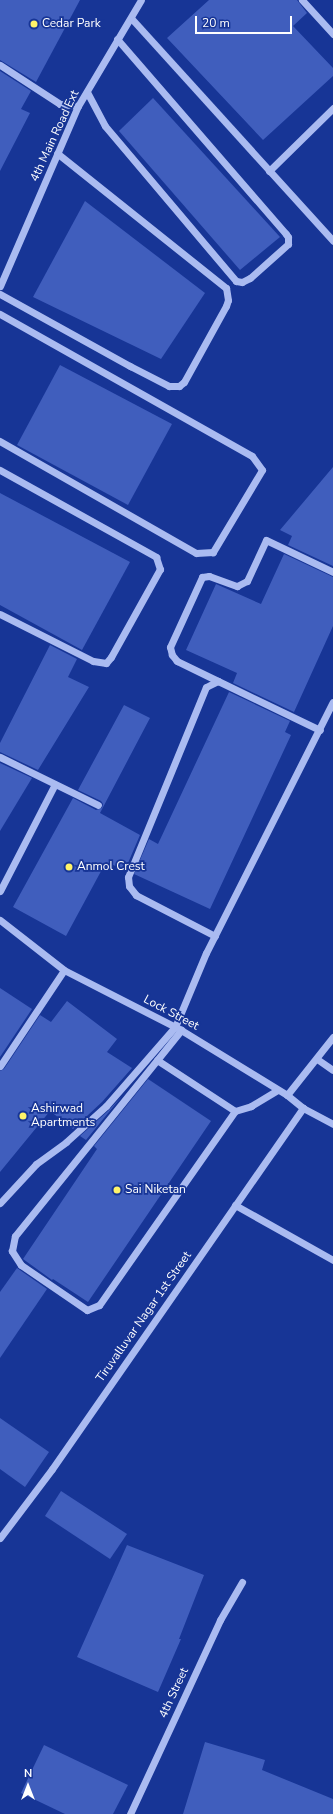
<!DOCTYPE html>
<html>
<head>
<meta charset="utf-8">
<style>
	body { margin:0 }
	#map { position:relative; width:333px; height:1814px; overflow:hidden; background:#173596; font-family:"Nunito Sans",sans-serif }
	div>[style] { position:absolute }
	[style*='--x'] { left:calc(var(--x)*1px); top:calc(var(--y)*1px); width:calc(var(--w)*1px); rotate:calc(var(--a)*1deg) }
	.building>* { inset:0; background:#405ebd }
	.minor>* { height:7px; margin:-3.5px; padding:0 3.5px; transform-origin:3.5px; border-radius:3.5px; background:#aabbf1 }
	.dots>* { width:11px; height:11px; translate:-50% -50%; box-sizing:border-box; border:2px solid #173596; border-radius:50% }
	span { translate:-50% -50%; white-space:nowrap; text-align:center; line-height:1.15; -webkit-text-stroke:3.5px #173596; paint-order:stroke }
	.poi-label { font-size:12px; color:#fff }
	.left { translate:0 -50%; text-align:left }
	.street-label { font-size:12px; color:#fff }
	.north { position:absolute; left:8px; top:1766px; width:40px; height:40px; -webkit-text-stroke:3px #173596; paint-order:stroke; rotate:0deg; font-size:11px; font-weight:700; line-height:16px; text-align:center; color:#fff }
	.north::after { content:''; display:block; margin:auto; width:14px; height:18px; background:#fff; clip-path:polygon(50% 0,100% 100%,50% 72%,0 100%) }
	.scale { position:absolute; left:195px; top:16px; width:97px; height:18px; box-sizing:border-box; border:2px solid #fff; border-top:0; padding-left:5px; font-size:12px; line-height:14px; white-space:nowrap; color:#fff; -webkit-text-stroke:3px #173596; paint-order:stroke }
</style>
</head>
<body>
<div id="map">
	<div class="building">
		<i style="clip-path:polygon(0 0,80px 0,36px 82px,0 60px)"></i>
		<i style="clip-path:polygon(209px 0,297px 0,307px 13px,293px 26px,333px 68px,333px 76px,263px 140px,167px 38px)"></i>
		<i style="clip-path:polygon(0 71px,31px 91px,21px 109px,30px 113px,0 171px)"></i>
		<i style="clip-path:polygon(153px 98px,280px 237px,240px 270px,119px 131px)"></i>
		<i style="clip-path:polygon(85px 201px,205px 293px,161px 359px,33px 297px)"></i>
		<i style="clip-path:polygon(60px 365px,172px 424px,128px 505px,17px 445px)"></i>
		<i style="clip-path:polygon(333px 467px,333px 566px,288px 545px,292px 536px,280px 530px)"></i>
		<i style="clip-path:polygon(0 493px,130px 562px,82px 650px,0 605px)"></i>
		<i style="clip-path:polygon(284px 554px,333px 577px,333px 626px,294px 712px,233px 683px,237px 673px,186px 650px,216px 584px,261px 604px)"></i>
		<i style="clip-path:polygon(50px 645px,77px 659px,68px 677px,89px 687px,38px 770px,0 752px,0 743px)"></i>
		<i style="clip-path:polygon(229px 692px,290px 721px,285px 732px,291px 735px,210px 909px,134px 874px,149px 839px,158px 844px)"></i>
		<i style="clip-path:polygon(124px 705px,150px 718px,100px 813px,140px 835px,125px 870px,106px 862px,66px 936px,13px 907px,73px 798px,96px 810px,102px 808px,103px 804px,101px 801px,78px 790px)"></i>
		<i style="clip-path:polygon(0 763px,32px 778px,0 831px)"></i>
		<i style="clip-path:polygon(0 988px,32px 1009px,0 1057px)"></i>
		<i style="clip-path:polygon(67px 1001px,117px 1039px,107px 1052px,132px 1068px,102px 1102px,73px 1129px,50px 1111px,0 1172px,0 1071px,4px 1069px,40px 1015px,51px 1022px)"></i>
		<i style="clip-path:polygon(148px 1079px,211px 1121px,88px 1302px,53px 1279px,52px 1280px,23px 1259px,97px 1149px,94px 1146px)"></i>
		<i style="clip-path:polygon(122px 1096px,86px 1140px,80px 1136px,109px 1110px)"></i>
		<i style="clip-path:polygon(17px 1268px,47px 1289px,0 1358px,0 1292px)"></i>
		<i style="clip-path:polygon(0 1418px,49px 1452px,25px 1487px,0 1469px)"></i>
		<i style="clip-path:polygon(61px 1491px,127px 1534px,110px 1559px,45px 1516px)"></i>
		<i style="clip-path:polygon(127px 1545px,204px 1575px,179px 1639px,181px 1639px,158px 1692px,77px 1657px)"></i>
		<i style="clip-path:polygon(205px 1742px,265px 1760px,262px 1770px,333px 1799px,333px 1814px,183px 1814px)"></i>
		<i style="clip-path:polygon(44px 1745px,128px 1785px,113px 1814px,65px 1814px,21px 1793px)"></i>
	</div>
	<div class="minor">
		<i style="--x:302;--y:0;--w:46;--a:47.6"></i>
		<i style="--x:131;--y:18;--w:301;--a:47.8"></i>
		<i style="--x:0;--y:65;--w:72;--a:33"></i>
		<i style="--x:60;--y:104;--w:18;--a:6"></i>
		<i style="--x:87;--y:92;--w:38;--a:62"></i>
		<i style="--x:105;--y:126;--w:203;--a:49.8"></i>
		<i style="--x:236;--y:281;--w:6;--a:9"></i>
		<i style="--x:242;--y:282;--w:9;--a:-27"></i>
		<i style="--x:250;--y:278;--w:51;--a:-41.8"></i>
		<i style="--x:288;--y:244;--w:7;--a:-90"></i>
		<i style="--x:288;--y:237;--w:4;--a:-124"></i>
		<i style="--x:286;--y:234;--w:258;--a:-130.9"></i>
		<i style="--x:269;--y:171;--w:90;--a:-44.5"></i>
		<i style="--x:0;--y:286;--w:196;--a:-66.6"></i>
		<i style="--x:78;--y:106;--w:123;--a:-59.3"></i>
		<i style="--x:0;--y:294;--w:149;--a:29"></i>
		<i style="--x:130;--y:366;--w:44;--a:27.1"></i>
		<i style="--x:169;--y:386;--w:10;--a:0"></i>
		<i style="--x:179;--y:386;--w:6;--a:-39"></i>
		<i style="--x:184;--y:382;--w:87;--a:-61.1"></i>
		<i style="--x:226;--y:306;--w:6;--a:-72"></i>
		<i style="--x:228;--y:300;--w:12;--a:-99"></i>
		<i style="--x:226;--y:288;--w:216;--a:-141.4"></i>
		<i style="--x:0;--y:314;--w:289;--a:29.4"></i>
		<i style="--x:252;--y:456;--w:17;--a:54"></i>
		<i style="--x:262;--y:470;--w:96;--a:120.9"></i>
		<i style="--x:213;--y:552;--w:17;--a:177"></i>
		<i style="--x:196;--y:553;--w:226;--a:-150.3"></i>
		<i style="--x:0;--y:470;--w:179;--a:29.1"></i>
		<i style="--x:156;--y:557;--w:13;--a:72"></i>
		<i style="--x:160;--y:569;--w:101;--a:119.1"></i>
		<i style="--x:111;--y:657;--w:8;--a:130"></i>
		<i style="--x:106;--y:663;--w:13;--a:-171"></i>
		<i style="--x:93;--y:661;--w:104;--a:-153.2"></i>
		<i style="--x:218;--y:681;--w:46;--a:-154"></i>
		<i style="--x:177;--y:661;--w:8;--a:-130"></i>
		<i style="--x:172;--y:655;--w:8;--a:-104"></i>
		<i style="--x:170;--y:647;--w:77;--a:-65.4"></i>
		<i style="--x:202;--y:577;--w:7;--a:-8"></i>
		<i style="--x:209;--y:576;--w:30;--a:20"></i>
		<i style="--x:237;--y:586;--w:11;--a:-27"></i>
		<i style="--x:247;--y:581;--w:45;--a:-65.1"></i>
		<i style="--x:266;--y:540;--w:74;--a:25.5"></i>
		<i style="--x:0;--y:757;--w:109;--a:26.1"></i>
		<i style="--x:0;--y:891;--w:120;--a:-62.8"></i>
		<i style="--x:0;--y:920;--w:81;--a:38"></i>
		<i style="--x:64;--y:970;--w:131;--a:27.1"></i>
		<i style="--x:181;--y:1030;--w:124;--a:31.5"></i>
		<i style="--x:287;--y:1095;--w:21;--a:39"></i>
		<i style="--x:303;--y:1108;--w:34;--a:28"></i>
		<i style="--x:215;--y:936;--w:89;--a:-152.6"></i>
		<i style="--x:136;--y:895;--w:11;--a:-128"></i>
		<i style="--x:129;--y:886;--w:9;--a:-96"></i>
		<i style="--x:128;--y:877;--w:205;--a:-67.7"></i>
		<i style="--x:206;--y:687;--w:13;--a:-27"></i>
		<i style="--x:218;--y:681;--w:113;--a:25.7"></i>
		<i style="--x:317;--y:1059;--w:19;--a:35"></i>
		<i style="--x:157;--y:1060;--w:93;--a:33.2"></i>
		<i style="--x:235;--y:1111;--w:237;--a:125"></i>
		<i style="--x:99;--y:1305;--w:13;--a:157"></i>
		<i style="--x:87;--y:1310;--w:80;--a:-145.7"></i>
		<i style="--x:21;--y:1265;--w:17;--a:-123"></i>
		<i style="--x:12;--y:1251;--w:15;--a:-79"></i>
		<i style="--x:15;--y:1236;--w:265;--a:-51.1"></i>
		<i style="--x:0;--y:1066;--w:115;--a:-56.3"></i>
		<i style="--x:287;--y:1095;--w:74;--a:-51.6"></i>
		<i style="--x:235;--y:1111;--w:17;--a:-17"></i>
		<i style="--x:251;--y:1106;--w:31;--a:-31"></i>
		<i style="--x:0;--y:1203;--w:53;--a:-47.3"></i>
		<i style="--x:36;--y:1164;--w:37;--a:-36"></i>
		<i style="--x:66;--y:1142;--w:54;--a:-42"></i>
		<i style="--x:106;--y:1106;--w:105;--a:-48.9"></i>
		<i style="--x:175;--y:1027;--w:80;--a:-67.3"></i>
		<i style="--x:206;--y:953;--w:281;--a:-63.2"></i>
		<i style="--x:235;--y:1205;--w:112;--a:29.3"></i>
		<i style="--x:0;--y:1538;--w:86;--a:-53"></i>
		<i style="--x:52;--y:1469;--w:440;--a:-55.2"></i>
		<i style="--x:130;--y:1814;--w:214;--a:-65.1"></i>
		<i style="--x:220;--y:1620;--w:44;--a:-59.9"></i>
	</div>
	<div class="dots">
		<i style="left:34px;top:24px;background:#fff369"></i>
		<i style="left:69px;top:867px;background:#fff369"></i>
		<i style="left:23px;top:1116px;background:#fff369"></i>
		<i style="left:117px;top:1190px;background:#fff369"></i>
	</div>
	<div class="poi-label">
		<span class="left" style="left:42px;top:24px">Cedar Park</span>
		<span class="left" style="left:77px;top:867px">Anmol Crest</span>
		<span class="left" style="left:31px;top:1116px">Ashirwad<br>Apartments</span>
		<span class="left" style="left:125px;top:1190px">Sai Niketan</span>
	</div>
	<div class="street-label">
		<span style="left:55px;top:136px;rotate:-65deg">4th Main Road Ext</span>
		<span style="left:171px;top:1013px;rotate:28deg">Lock Street</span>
		<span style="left:144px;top:1317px;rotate:-55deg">Tiruvalluvar Nagar 1st Street</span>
		<span style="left:174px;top:1693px;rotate:-65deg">4th Street</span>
	</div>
	<div class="north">N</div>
	<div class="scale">20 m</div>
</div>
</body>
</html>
